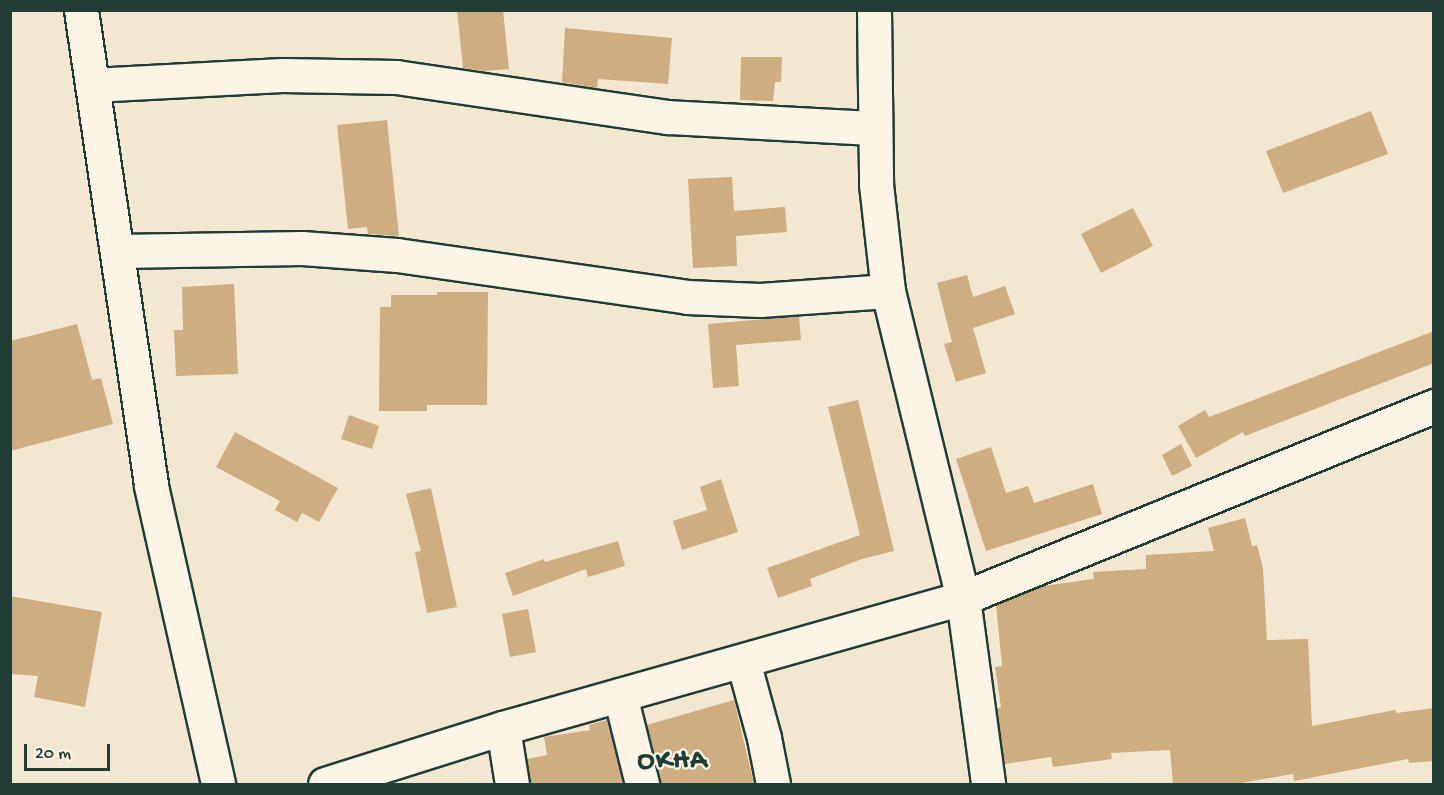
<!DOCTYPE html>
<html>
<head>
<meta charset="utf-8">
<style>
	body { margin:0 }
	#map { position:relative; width:1444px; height:795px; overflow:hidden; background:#f3e7d1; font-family:"Gochi Hand",sans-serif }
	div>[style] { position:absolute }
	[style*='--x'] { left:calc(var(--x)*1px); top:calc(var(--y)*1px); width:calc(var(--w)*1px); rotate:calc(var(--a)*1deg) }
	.building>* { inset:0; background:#cead81 }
	.roads { filter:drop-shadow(2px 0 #1f3d34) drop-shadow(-2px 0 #1f3d34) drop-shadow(0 2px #1f3d34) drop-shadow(0 -2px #1f3d34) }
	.minor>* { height:33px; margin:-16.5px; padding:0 16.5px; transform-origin:16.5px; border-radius:16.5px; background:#fcf5e5 }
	span { translate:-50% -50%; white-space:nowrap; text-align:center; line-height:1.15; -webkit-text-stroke:4.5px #fcf5e5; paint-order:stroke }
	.district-label { font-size:28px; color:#1f3d34; font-weight:700; letter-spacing:1.5px }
	.frame { position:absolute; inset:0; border:12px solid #1f3d34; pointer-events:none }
	.scale { position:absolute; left:24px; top:744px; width:86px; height:27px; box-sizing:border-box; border:3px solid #1f3d34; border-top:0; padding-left:8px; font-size:18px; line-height:21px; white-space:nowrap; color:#1f3d34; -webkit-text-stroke:4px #fcf5e5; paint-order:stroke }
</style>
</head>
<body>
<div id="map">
	<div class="building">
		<i style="clip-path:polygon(457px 10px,503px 10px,509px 69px,484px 71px,463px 68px)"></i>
		<i style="clip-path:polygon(565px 28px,672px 38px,668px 84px,598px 79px,597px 88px,562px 82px)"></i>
		<i style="clip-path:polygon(741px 57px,782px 57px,781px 82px,775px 82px,773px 101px,740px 100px)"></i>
		<i style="clip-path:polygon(1371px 111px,1388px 154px,1283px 193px,1266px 151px)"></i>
		<i style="clip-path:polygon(387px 120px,399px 236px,368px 234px,367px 227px,348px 229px,337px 125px)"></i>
		<i style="clip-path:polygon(732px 177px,734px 211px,785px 207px,787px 232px,736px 236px,737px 266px,693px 268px,688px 179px)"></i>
		<i style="clip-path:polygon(1133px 208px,1153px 246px,1101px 273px,1081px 234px)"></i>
		<i style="clip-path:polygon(967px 275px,973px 297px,1005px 286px,1015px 314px,973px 328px,986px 373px,956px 382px,944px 344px,952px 342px,937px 283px)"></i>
		<i style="clip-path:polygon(234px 284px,238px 374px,176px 376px,174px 330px,183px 330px,182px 287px)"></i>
		<i style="clip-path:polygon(437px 292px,488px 292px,487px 405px,427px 405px,427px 411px,379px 411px,380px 307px,391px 307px,391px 295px,437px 295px)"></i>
		<i style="clip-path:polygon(799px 316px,801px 340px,736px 345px,739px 386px,713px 388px,708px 324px)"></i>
		<i style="clip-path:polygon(77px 324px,92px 380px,101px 378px,113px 424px,10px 451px,10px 341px)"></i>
		<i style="clip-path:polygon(1434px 331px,1434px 363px,1245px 436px,1243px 432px,1196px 458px,1178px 426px,1205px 410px,1209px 417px)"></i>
		<i style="clip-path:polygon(858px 400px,894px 551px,862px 559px,810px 579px,812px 586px,778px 598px,767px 568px,860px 535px,828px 407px)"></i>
		<i style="clip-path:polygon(349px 415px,379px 426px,372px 449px,341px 439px)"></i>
		<i style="clip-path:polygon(235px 432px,338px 488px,319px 522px,302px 513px,297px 522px,275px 510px,280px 501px,216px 467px)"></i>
		<i style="clip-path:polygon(1181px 444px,1192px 466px,1172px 476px,1162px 455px)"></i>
		<i style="clip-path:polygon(991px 447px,1006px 493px,1028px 486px,1034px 503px,1093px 484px,1102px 514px,986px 551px,956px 459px)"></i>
		<i style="clip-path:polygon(721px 479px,738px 532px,682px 550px,673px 521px,707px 510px,700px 487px)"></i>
		<i style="clip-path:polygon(431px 488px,457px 607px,427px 613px,415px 552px,421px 551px,406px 494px)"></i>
		<i style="clip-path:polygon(1245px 518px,1252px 546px,1257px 545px,1263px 568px,1267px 640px,1308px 639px,1312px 726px,1395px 710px,1396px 713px,1434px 708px,1434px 761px,1409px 763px,1408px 759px,1294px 781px,1293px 774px,1235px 784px,1173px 784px,1170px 750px,1111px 753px,1112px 759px,1053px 767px,1051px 757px,1004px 764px,997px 708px,1001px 708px,995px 667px,1002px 666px,996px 605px,1042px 586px,1094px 579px,1093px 572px,1146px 569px,1146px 555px,1214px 551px,1208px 528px)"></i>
		<i style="clip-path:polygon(618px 541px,625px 566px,588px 577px,586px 569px,513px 596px,505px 573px,544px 559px,545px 562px)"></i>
		<i style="clip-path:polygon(10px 596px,102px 612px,85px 707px,34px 697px,38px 676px,10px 674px)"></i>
		<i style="clip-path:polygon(528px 609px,536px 652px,510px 657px,502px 614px)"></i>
		<i style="clip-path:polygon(734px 700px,754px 784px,660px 784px,647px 725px)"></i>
		<i style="clip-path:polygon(607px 720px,623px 784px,530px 784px,527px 759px,547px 755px,544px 737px,590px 730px,589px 725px)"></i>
	</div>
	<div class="roads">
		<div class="minor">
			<i style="--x:81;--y:10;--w:481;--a:81.6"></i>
			<i style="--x:151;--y:486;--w:305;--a:77.3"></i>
			<i style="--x:874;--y:10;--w:174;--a:89.3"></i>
			<i style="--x:876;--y:184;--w:108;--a:83.6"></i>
			<i style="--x:888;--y:291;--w:316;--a:76.3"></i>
			<i style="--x:963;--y:598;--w:188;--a:82.3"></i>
			<i style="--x:92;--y:85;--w:190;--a:-3"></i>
			<i style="--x:282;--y:75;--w:114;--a:1"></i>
			<i style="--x:396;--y:77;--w:275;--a:8.4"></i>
			<i style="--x:668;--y:117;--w:206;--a:3.1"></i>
			<i style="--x:117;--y:251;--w:185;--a:-0.9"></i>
			<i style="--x:302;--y:248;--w:95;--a:4.2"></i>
			<i style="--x:397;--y:255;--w:293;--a:8.2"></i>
			<i style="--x:687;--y:297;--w:73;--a:2.4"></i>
			<i style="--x:760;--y:300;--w:128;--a:-4"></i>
			<i style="--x:743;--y:661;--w:80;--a:74.7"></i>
			<i style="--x:764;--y:738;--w:47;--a:78.9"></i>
			<i style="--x:620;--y:695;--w:92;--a:76.1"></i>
			<i style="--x:503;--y:728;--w:57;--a:80.9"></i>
			<i style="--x:325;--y:784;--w:187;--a:-17.5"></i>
			<i style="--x:503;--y:728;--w:478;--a:-15.8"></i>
			<i style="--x:963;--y:598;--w:509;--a:-22.18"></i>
		</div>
	</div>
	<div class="district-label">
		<span style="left:673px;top:762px">OKHA</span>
	</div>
	<div class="frame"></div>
	<div class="scale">20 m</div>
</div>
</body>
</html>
